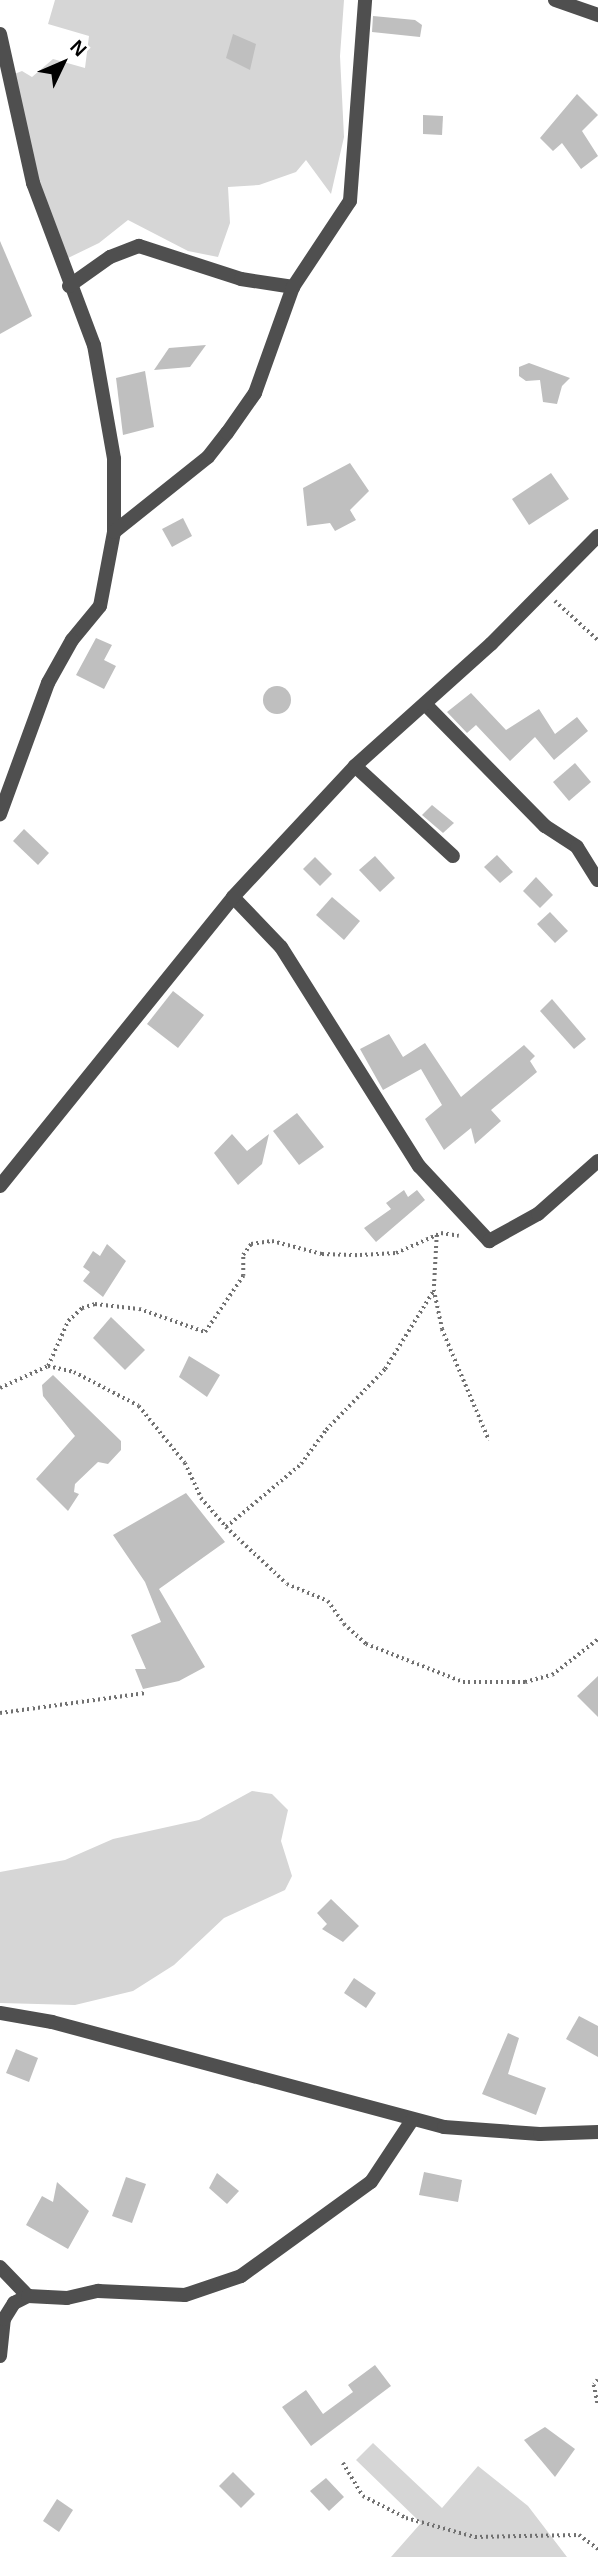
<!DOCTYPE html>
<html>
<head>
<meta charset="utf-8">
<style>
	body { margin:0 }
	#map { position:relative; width:598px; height:2557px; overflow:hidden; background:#fff; font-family:Helvetica,sans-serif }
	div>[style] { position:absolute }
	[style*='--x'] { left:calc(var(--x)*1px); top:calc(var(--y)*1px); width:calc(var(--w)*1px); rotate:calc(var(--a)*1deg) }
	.green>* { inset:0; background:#d6d6d6 }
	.building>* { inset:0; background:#bfbfbf }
	.round { border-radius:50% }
	.path>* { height:3.5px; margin-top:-1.75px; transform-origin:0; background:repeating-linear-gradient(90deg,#717171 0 2px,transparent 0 5.5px) }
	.minor>* { height:14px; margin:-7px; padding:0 7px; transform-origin:7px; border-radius:7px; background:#4f4f4f }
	span { translate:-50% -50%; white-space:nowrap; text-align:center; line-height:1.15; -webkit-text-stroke:5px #fff; paint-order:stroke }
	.north { position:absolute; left:28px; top:28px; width:70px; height:70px; -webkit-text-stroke:5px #fff; paint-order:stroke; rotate:46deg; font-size:19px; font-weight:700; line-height:28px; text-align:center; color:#000 }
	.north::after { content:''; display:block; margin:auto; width:24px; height:32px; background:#000; clip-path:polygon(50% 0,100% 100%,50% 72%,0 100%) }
</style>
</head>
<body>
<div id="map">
	<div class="green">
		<i style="clip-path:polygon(55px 0,344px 0,340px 56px,344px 137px,331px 194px,306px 160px,296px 172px,259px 185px,228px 187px,230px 223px,218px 257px,188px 251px,128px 220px,99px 243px,66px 259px,4px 78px,22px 71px,32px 77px,53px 59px,85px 68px,89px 36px,48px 24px)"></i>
		<i style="clip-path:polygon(252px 1791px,272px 1794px,288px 1810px,281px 1841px,292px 1876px,285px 1890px,224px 1918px,174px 1965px,133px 1991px,75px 2005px,0 2003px,0 1872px,65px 1860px,113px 1839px,199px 1820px)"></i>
		<i style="clip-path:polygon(373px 2443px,442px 2508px,478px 2466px,528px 2506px,567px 2557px,391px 2557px,421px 2523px,356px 2460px)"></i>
	</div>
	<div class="building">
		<i style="clip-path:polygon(373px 16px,415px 20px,422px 25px,420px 37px,372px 32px)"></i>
		<i style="clip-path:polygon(233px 34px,256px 44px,250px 70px,226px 58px)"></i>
		<i style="clip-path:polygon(577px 94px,598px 115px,582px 131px,598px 156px,581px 169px,562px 143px,553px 151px,540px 138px)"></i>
		<i style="clip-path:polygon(423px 115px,443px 116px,442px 135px,423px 134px)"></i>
		<i style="clip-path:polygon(0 241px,32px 316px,0 334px)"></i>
		<i style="clip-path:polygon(206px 345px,190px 367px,154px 370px,169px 348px)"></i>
		<i style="clip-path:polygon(529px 363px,570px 378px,562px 386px,557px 404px,543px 402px,540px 380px,526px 381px,519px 376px,519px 367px)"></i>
		<i style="clip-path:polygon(145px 371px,154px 427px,123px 435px,116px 378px)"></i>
		<i style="clip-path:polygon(350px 463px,369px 491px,350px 510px,356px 520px,335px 531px,330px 523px,307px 526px,303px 488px)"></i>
		<i style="clip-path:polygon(551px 473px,569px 499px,529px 525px,512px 499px)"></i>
		<i style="clip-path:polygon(183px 518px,192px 536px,172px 547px,162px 529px)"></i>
		<i style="clip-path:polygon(96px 638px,112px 645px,104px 660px,116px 666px,104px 689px,76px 675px)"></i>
		<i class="round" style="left:263px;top:686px;width:28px;height:28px"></i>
		<i style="clip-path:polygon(471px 693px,506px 730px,539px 709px,555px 734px,577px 717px,588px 731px,554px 760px,535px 737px,510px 761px,476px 725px,467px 733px,447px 712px)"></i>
		<i style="clip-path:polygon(575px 763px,591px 782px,569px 801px,553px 782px)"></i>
		<i style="clip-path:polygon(432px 805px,454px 823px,443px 833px,422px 815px)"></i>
		<i style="clip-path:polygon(24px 829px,49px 853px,38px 865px,13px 841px)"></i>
		<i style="clip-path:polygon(497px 855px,513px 872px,500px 883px,484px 867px)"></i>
		<i style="clip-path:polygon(375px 856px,395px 878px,380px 892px,359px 870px)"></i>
		<i style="clip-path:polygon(315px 857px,332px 874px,320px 886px,303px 869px)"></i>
		<i style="clip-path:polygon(536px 877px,553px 895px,540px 908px,523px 891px)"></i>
		<i style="clip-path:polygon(332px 897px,360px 921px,344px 940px,316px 915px)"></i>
		<i style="clip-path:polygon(550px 912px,568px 931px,555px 943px,537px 924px)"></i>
		<i style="clip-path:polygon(173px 991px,204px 1015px,178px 1048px,147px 1024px)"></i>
		<i style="clip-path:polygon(552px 999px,586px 1039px,574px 1049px,540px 1011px)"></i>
		<i style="clip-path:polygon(389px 1034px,403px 1057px,425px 1043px,461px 1097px,524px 1045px,535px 1056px,530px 1061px,537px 1072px,491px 1110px,501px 1121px,475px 1144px,471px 1128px,444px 1150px,425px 1119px,442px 1105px,421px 1069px,383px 1090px,360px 1049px)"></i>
		<i style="clip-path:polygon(297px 1113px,324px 1147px,299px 1165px,273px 1131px)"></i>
		<i style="clip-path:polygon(232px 1134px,247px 1151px,269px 1134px,262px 1164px,238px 1185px,214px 1153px)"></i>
		<i style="clip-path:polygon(404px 1190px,408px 1197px,417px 1190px,425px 1200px,376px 1242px,364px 1228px,391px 1209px,386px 1203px)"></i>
		<i style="clip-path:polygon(107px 1244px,126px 1261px,103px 1297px,83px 1281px,90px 1272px,83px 1267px,93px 1251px,100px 1256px)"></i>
		<i style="clip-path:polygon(111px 1317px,145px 1350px,125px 1370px,93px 1338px)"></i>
		<i style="clip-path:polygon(189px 1356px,220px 1375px,207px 1397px,179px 1377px)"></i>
		<i style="clip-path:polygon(53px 1375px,121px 1441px,121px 1450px,108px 1464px,98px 1462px,75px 1484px,74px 1492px,79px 1494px,68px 1511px,36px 1479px,75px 1436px,43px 1396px,42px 1385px)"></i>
		<i style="clip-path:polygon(186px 1493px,225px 1542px,159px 1589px,205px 1667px,179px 1681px,143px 1689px,135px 1669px,146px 1669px,131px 1635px,161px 1622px,145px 1582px,113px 1535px)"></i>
		<i style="clip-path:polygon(598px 1676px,598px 1717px,577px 1696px)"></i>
		<i style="clip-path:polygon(331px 1899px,359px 1926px,343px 1942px,322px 1929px,327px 1924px,317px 1913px)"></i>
		<i style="clip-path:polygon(354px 1978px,376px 1993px,366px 2008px,344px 1993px)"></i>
		<i style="clip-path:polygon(579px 2016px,598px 2026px,598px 2057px,566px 2039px)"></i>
		<i style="clip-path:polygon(508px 2033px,519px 2038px,508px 2074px,546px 2088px,536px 2115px,482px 2094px)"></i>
		<i style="clip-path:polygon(16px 2049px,38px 2058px,29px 2082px,6px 2073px)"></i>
		<i style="clip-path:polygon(424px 2172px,462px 2180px,458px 2202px,419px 2195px)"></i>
		<i style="clip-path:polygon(217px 2173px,239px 2191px,227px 2204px,209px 2188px)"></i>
		<i style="clip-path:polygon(126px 2177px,146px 2184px,132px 2223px,112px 2216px)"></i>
		<i style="clip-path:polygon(57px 2182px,89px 2211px,68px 2249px,26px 2225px,42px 2196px,53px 2202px)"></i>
		<i style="clip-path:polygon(375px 2365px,391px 2386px,311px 2446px,282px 2407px,306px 2390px,323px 2414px,353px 2392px,348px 2385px)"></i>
		<i style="clip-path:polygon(545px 2427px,575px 2449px,555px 2477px,524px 2440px)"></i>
		<i style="clip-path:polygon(233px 2472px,255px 2494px,241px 2508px,219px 2486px)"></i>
		<i style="clip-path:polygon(326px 2478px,344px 2497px,329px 2511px,310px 2491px)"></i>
		<i style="clip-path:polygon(57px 2499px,73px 2510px,59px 2532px,43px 2521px)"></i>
	</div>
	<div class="path">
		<i style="--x:555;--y:601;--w:58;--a:42.2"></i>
		<i style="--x:437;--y:1235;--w:55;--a:93.1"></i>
		<i style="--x:434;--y:1290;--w:40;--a:78"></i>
		<i style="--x:442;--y:1329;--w:121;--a:67.1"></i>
		<i style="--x:48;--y:1366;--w:49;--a:-66"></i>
		<i style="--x:68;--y:1321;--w:19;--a:-43"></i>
		<i style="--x:82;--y:1308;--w:14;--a:-17"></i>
		<i style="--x:95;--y:1304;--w:44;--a:6.5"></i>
		<i style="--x:139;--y:1309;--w:70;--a:19.2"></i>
		<i style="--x:205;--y:1332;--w:68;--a:-55.8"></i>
		<i style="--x:243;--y:1276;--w:21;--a:-90"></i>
		<i style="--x:243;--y:1255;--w:14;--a:-54"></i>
		<i style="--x:251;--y:1244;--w:21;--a:-8"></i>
		<i style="--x:272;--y:1241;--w:52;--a:14.6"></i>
		<i style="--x:322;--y:1254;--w:38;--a:2"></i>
		<i style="--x:360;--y:1255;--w:36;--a:-3"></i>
		<i style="--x:396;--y:1253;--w:49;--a:-24"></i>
		<i style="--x:441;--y:1233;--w:18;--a:9"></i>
		<i style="--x:0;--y:1388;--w:53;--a:-24.6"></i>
		<i style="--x:48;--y:1366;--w:27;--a:13"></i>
		<i style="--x:74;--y:1372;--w:73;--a:27.6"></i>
		<i style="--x:139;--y:1406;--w:73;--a:51.1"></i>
		<i style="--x:185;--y:1463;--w:38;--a:65"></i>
		<i style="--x:201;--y:1498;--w:38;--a:49"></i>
		<i style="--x:226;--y:1527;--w:83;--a:43.1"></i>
		<i style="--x:287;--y:1584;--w:44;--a:22.5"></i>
		<i style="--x:328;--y:1601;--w:28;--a:55"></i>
		<i style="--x:344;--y:1624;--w:30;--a:42"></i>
		<i style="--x:366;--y:1644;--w:104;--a:21.4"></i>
		<i style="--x:463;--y:1682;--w:62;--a:0"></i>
		<i style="--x:525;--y:1682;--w:28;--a:-15"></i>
		<i style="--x:552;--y:1675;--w:58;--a:-38"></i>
		<i style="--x:226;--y:1527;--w:98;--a:-40"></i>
		<i style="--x:301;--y:1464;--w:42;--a:-53.7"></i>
		<i style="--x:326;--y:1430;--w:85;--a:-46"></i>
		<i style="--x:385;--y:1369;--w:93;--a:-58.2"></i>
		<i style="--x:0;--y:1713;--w:147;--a:-7.8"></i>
		<i style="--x:598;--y:2380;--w:6;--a:129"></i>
		<i style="--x:594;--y:2385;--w:20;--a:79"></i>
		<i style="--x:343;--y:2463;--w:39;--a:59"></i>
		<i style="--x:363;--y:2496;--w:48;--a:27.1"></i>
		<i style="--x:406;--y:2518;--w:72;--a:15.4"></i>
		<i style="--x:475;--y:2537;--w:104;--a:-1.1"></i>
		<i style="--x:579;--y:2535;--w:24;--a:36"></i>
	</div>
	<div class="minor">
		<i style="--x:555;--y:0;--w:46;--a:19.2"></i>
		<i style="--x:0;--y:34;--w:153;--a:77.5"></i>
		<i style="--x:33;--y:183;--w:173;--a:69.4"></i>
		<i style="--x:94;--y:345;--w:116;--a:80"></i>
		<i style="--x:114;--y:459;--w:73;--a:90"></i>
		<i style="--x:114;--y:532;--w:75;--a:100.7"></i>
		<i style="--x:100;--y:606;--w:44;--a:129.5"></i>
		<i style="--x:72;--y:640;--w:49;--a:119.2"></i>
		<i style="--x:48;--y:683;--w:140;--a:110.1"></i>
		<i style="--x:69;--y:286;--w:50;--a:-35.3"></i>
		<i style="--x:110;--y:257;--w:31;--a:-21"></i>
		<i style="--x:139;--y:246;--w:107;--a:17.9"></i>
		<i style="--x:241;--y:279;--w:53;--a:8.7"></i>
		<i style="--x:114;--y:532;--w:120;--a:-38.6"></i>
		<i style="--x:208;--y:457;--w:31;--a:-52"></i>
		<i style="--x:227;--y:433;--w:49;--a:-55"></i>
		<i style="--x:255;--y:393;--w:113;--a:-70.3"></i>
		<i style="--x:293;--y:287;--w:103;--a:-56.5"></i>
		<i style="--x:350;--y:201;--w:202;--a:-85.7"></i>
		<i style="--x:426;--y:705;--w:170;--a:45.5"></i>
		<i style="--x:545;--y:826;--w:38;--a:33"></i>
		<i style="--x:577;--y:847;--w:39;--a:58"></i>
		<i style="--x:355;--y:766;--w:133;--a:42.6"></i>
		<i style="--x:233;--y:897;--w:69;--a:46.2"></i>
		<i style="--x:281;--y:947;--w:259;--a:57.8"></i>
		<i style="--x:419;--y:1166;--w:103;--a:47"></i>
		<i style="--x:489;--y:1241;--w:56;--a:-28.9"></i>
		<i style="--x:538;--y:1214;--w:80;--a:-41.5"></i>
		<i style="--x:0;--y:1186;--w:371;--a:-51.1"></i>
		<i style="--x:233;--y:897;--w:179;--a:-47"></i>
		<i style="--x:355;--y:766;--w:183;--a:-41.9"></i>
		<i style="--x:491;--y:644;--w:152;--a:-45.3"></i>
		<i style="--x:0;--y:2013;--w:53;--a:9.8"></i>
		<i style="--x:52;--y:2022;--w:406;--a:15"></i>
		<i style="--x:444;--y:2127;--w:96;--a:4.2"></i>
		<i style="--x:540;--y:2134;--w:58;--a:-2"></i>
		<i style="--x:0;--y:2267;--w:40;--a:46"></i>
		<i style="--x:0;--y:2356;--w:37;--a:-84"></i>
		<i style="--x:4;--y:2319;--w:19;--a:-58"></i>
		<i style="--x:14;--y:2303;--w:16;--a:-27"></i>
		<i style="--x:28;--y:2296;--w:39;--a:3"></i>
		<i style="--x:67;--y:2298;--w:32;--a:-13"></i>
		<i style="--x:98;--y:2291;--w:87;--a:2.6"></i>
		<i style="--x:185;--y:2295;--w:59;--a:-18.7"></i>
		<i style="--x:241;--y:2276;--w:160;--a:-35.9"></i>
		<i style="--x:371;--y:2182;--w:74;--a:-56.5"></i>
	</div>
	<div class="north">N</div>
</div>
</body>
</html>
